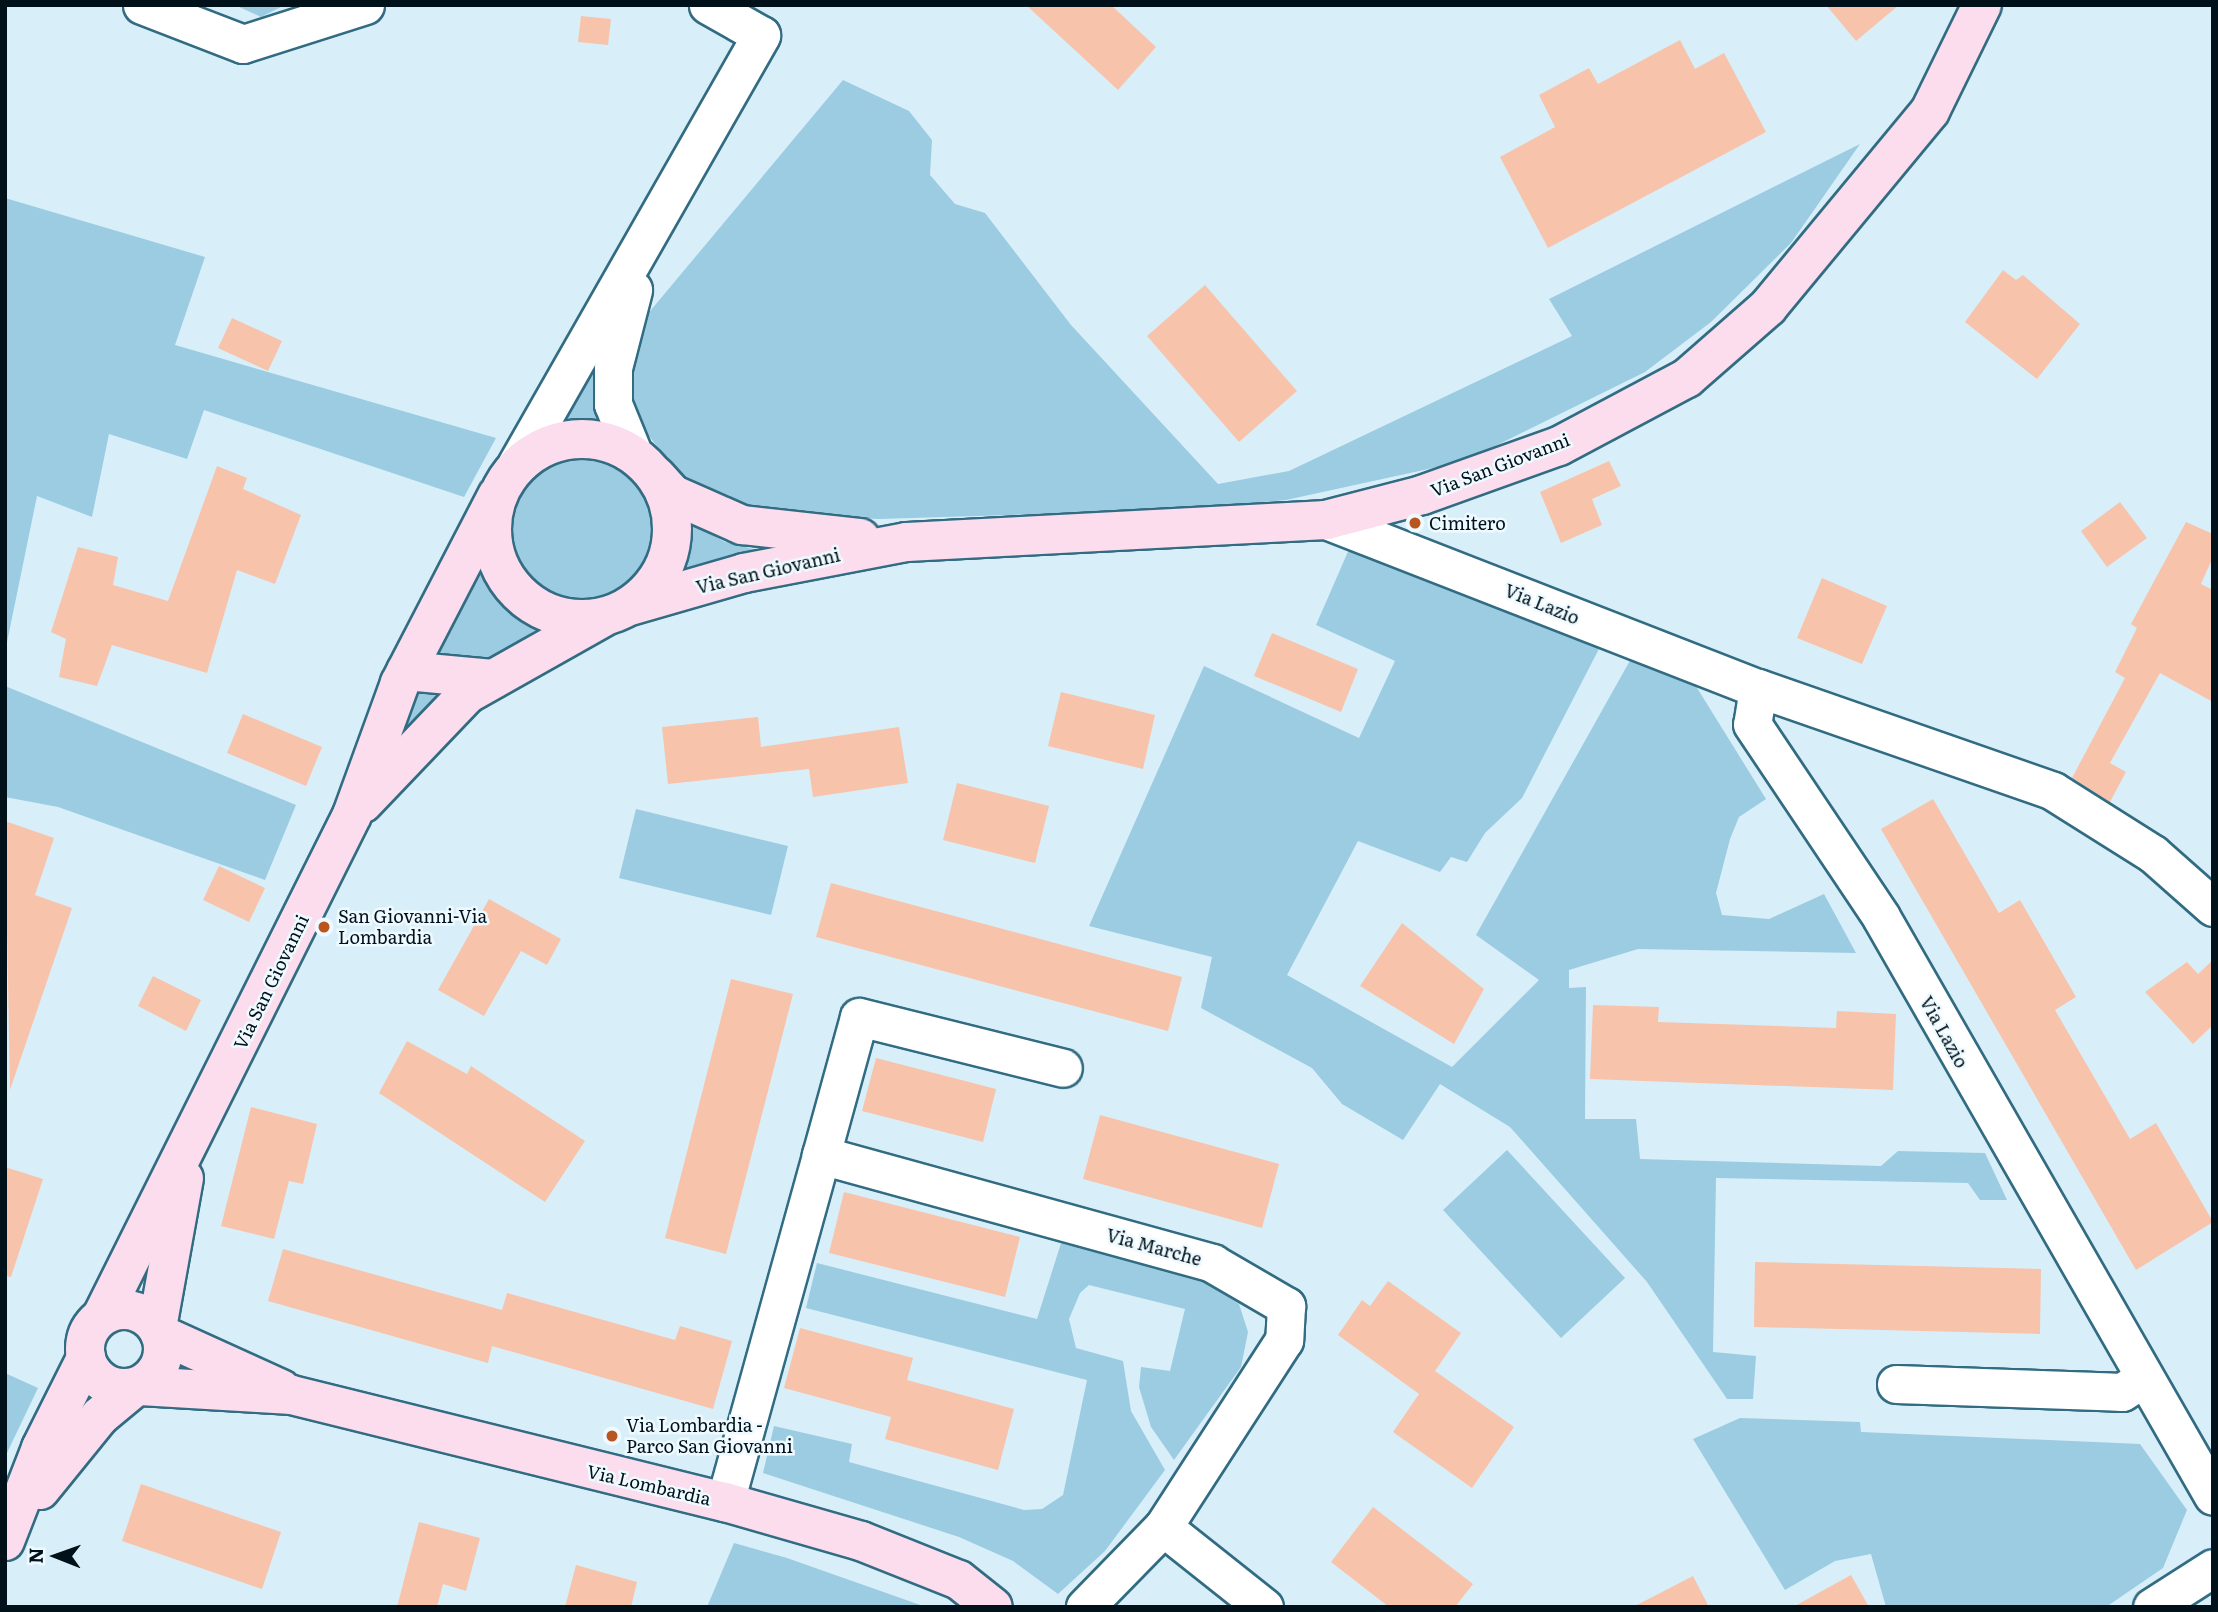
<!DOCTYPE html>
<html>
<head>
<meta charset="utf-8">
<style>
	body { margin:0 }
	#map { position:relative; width:2218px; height:1612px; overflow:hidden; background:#d8eff9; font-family:Literata,serif }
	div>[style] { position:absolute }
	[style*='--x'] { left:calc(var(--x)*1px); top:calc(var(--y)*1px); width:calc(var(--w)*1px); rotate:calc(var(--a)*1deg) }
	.green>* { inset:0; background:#9bcce1 }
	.round { border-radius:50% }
	.building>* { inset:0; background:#f8c3ab }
	.roads { filter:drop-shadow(2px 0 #326c82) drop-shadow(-2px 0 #326c82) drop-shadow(0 2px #326c82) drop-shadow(0 -2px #326c82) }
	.street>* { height:37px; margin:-18.5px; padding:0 18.5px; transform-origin:18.5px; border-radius:18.5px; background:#fff }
	.secondary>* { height:38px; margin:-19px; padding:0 19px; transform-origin:19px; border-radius:19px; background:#fbddee }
	.secondary>.ring { margin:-19px; padding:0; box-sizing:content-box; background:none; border:38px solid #fbddee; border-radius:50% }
	.dots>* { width:19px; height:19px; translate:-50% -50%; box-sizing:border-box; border:4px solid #eefaff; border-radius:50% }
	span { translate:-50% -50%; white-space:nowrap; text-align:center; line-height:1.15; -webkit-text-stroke:5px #eefaff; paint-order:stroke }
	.street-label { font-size:18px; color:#00111a }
	.poi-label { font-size:18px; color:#00111a }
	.left { translate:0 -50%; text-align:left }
	.frame { position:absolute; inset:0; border:7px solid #00111a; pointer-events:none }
	.north { position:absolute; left:21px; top:1521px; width:70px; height:70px; -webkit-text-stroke:5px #eefaff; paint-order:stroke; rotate:271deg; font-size:19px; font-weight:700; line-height:28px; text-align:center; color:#00111a }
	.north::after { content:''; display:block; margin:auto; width:24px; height:32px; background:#00111a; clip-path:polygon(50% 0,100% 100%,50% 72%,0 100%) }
</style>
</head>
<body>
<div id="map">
	<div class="green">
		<i style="clip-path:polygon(235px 5px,285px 5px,261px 17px)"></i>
		<i style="clip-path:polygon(843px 80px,909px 111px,932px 140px,930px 175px,955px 204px,985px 213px,1071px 325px,1218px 484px,1289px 471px,1572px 336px,1549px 299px,1860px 144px,1791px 243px,1711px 322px,1645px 372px,1465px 461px,1286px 500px,1173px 510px,878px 519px,764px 513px,680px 474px,643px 429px,626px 374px,636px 328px)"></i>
		<i style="clip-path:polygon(5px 198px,205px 257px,175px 345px,496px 438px,464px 497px,204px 410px,187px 459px,109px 434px,92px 517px,37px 496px,5px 652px)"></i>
		<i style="clip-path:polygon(604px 339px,603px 423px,557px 422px)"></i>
		<i class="round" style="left:512px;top:456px;width:144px;height:144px"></i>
		<i style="clip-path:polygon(682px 519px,725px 542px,758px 550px,676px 575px)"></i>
		<i style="clip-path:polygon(1350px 547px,1601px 645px,1522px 798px,1485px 833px,1467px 862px,1451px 857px,1440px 872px,1358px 841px,1287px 975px,1452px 1067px,1539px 980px,1476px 935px,1632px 657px,1694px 683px,1766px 799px,1739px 817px,1730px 839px,1716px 893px,1722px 915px,1769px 919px,1824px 894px,1856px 953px,1638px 949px,1569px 970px,1569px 988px,1586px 987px,1585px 1119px,1636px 1119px,1640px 1159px,1881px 1166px,1898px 1151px,1985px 1153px,2007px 1200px,1980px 1200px,1968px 1183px,1716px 1178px,1713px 1352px,1756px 1356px,1753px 1399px,1727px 1399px,1647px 1282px,1510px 1127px,1440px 1084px,1403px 1140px,1342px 1104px,1312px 1068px,1201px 1008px,1212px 957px,1089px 926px,1204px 666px,1359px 738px,1395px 661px,1316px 625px)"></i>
		<i style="clip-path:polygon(482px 548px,505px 598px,546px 624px,477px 666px,428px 663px)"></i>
		<i style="clip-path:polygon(417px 685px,458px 691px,376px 771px)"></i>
		<i style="clip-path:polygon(5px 686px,296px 805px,265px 880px,58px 807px,5px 797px)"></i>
		<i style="clip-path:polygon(636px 809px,788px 846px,771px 915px,619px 878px)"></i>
		<i style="clip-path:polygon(1507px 1150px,1625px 1278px,1561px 1338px,1443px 1210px)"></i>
		<i style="clip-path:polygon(1062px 1240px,1207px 1283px,1239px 1304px,1248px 1332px,1241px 1367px,1174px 1460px,1151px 1427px,1139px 1387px,1141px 1367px,1170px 1371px,1185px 1309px,1089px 1285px,1080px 1293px,1069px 1319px,1076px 1348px,1123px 1361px,1131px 1411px,1165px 1470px,1105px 1551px,1058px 1594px,1013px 1561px,959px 1537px,763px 1473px,774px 1426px,852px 1444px,849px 1462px,1024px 1510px,1042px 1509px,1063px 1495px,1087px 1380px,806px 1308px,817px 1263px,1037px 1319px)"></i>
		<i style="clip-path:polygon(5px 1373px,38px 1388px,5px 1457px)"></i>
		<i style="clip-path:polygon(1740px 1418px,1860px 1422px,1861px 1432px,2140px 1444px,2187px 1510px,2163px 1568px,2106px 1607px,1886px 1607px,1871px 1554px,1835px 1561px,1785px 1590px,1693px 1439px)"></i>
		<i style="clip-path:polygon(734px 1543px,787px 1558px,926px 1607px,707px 1607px)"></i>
	</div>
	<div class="building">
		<i style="clip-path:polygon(1026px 5px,1111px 5px,1156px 47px,1118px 90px)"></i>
		<i style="clip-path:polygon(1826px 5px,1899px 5px,1856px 41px)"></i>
		<i style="clip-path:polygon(581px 16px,611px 19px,608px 45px,578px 42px)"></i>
		<i style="clip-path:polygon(1680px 40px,1695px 69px,1724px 53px,1766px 132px,1548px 248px,1500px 157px,1555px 127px,1539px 95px,1589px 68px,1598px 84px)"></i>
		<i style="clip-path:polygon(2003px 270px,2016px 280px,2023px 275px,2080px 324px,2037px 379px,1965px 322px)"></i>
		<i style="clip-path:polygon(1205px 285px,1297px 391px,1239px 442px,1147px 336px)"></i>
		<i style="clip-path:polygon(232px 318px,282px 341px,268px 371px,218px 348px)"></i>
		<i style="clip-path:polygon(1609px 461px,1621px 486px,1592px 499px,1602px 525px,1561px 543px,1540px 492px)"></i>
		<i style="clip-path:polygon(217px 466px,247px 478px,243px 489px,301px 515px,275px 584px,237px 570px,207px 673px,112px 645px,97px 686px,59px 677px,66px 639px,51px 632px,78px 547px,118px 557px,113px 585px,168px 601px)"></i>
		<i style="clip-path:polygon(2120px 502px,2147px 538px,2107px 567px,2081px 531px)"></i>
		<i style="clip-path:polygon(2186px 522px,2213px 534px,2213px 557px,2201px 584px,2213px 590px,2213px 702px,2160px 673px,2110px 763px,2126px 772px,2110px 802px,2072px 778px,2125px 678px,2115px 672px,2137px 628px,2131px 624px)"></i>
		<i style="clip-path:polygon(1822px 578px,1887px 606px,1862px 664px,1797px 638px)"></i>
		<i style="clip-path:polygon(1272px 633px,1358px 669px,1341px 712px,1254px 676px)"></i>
		<i style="clip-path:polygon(1061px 692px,1155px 715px,1143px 769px,1048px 746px)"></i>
		<i style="clip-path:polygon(243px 714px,322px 747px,306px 786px,227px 753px)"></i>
		<i style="clip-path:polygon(758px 717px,761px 747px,899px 727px,908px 783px,813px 797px,809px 769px,668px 784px,662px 727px)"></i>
		<i style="clip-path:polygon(957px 783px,1049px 806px,1035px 863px,943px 840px)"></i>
		<i style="clip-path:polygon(1933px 799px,1999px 913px,2020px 900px,2076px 997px,2055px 1010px,2130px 1139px,2156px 1123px,2213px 1222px,2136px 1270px,1881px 829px)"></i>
		<i style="clip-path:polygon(5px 821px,54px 838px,35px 895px,72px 908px,10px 1090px)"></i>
		<i style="clip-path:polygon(219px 866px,265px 888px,249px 922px,203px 900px)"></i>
		<i style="clip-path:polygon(831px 883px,1182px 977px,1168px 1031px,816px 937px)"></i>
		<i style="clip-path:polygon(489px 899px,561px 939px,547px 965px,521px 951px,484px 1016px,438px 990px)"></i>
		<i style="clip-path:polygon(1402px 923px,1484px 989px,1454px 1044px,1360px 986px)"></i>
		<i style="clip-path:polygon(2213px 960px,2213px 1025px,2193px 1044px,2145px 992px,2187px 962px,2198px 974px)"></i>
		<i style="clip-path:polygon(153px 976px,201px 1000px,186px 1031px,138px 1006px)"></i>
		<i style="clip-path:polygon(731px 979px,793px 994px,726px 1254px,665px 1238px)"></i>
		<i style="clip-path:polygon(1593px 1005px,1659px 1007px,1658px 1022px,1836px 1028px,1837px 1011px,1896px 1014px,1893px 1090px,1590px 1079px)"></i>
		<i style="clip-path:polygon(407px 1041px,467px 1074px,471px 1066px,585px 1141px,545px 1202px,379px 1093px)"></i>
		<i style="clip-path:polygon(876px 1058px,996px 1089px,983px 1142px,862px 1111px)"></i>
		<i style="clip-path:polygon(251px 1107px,317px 1124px,303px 1184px,289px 1181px,274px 1239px,221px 1226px)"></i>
		<i style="clip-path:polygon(1100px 1115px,1279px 1164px,1262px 1228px,1083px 1179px)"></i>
		<i style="clip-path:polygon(5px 1167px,43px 1179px,11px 1277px,5px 1276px)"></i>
		<i style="clip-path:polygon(844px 1192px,1020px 1237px,1005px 1297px,829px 1253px)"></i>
		<i style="clip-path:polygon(283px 1249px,502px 1310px,507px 1293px,675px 1340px,680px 1326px,732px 1341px,713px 1409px,492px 1346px,488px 1363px,268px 1301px)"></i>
		<i style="clip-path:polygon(1755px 1262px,2041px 1269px,2040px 1334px,1754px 1327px)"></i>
		<i style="clip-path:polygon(1388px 1281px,1461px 1333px,1435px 1371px,1514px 1427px,1472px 1488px,1393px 1432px,1419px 1394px,1338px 1335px,1362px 1300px,1370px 1306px)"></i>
		<i style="clip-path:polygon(800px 1328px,913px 1358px,907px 1380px,1014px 1409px,998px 1470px,885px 1439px,891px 1417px,784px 1388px)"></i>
		<i style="clip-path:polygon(141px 1484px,281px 1532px,262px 1589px,122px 1541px)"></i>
		<i style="clip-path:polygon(1373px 1507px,1473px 1584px,1455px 1607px,1389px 1607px,1331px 1562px)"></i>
		<i style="clip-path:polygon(419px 1522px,480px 1538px,466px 1591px,443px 1584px,437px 1607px,397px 1607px)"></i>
		<i style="clip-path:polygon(576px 1565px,637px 1582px,631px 1607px,565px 1607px)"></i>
		<i style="clip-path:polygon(1851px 1575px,1869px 1607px,1793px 1607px)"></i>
		<i style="clip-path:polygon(1693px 1576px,1709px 1607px,1633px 1607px)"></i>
	</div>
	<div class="roads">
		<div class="street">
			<i style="--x:142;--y:5;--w:108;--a:21.1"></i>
			<i style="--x:243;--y:44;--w:128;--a:-17.7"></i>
			<i style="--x:633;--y:453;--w:53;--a:-112.2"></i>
			<i style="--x:613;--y:404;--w:36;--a:-90"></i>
			<i style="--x:613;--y:368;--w:81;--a:-75.6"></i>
			<i style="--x:516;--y:465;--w:495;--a:-60.3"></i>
			<i style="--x:761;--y:35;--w:61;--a:-150.5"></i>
			<i style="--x:1326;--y:520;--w:464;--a:21.3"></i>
			<i style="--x:1758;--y:688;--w:312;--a:19.2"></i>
			<i style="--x:2053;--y:791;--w:118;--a:32.2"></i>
			<i style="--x:2153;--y:854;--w:80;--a:41.5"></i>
			<i style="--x:1758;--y:688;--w:36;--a:99"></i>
			<i style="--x:1752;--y:724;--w:232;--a:56.2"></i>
			<i style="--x:1881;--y:917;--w:667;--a:60.17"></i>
			<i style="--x:821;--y:1155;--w:143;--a:-74.6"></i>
			<i style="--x:859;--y:1017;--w:210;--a:14"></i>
			<i style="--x:1896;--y:1384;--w:226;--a:2"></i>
			<i style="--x:2122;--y:1392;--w:24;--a:-33"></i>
			<i style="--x:725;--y:1502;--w:360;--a:-74.5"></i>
			<i style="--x:821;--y:1155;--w:406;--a:15.4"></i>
			<i style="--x:1212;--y:1263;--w:86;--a:30.2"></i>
			<i style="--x:1286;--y:1306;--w:34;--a:93"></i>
			<i style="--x:1284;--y:1340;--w:223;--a:122.9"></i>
			<i style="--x:1163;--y:1527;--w:112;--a:134.3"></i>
			<i style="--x:1163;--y:1527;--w:129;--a:38.4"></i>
			<i style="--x:2152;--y:1607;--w:72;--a:-32.6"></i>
		</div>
		<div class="secondary">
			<i class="ring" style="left:492px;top:439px;width:142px;height:142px"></i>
			<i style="--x:656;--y:476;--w:24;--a:48"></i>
			<i style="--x:672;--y:494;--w:77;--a:23.9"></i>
			<i style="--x:742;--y:525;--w:119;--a:6.3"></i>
			<i style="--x:630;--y:606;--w:119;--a:-16.1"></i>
			<i style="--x:744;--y:573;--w:166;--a:-10.8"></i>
			<i style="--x:907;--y:542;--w:420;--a:-3"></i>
			<i style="--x:1326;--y:520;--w:99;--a:-14.6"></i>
			<i style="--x:1422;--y:495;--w:145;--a:-19.7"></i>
			<i style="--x:1559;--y:446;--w:145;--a:-28"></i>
			<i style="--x:1687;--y:378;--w:108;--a:-41.2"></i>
			<i style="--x:1768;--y:307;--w:254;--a:-50.4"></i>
			<i style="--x:1930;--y:111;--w:118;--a:-63.9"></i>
			<i style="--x:406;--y:671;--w:87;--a:5.3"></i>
			<i style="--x:363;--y:803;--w:151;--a:-46.3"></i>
			<i style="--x:467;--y:694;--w:155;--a:-29.4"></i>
			<i class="ring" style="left:85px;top:1310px;width:40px;height:40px"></i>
			<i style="--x:102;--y:1316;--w:560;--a:-63.48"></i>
			<i style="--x:352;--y:815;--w:140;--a:-70"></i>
			<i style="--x:400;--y:683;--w:211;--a:-62.6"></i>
			<i style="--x:157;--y:1328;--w:152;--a:-79.8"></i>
			<i style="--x:160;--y:1334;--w:133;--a:24.4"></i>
			<i style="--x:140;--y:1386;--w:152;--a:3.4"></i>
			<i style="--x:292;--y:1395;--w:446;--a:13.9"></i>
			<i style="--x:725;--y:1502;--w:141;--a:16"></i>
			<i style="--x:861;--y:1541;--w:105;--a:21.7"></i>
			<i style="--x:959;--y:1580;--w:43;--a:38.5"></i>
			<i style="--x:40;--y:1490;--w:95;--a:-51"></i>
			<i style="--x:100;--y:1416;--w:45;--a:-39.6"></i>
			<i style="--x:5;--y:1541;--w:100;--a:-68.8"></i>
			<i style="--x:41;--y:1448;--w:101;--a:-63.4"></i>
		</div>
	</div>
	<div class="dots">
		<i style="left:1415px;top:523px;background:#b95620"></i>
		<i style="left:324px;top:927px;background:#b95620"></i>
		<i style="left:612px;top:1436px;background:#b95620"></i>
	</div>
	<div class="street-label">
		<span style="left:1500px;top:465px;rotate:-21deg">Via San Giovanni</span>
		<span style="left:768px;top:571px;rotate:-13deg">Via San Giovanni</span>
		<span style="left:1542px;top:604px;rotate:22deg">Via Lazio</span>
		<span style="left:271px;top:982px;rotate:-64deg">Via San Giovanni</span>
		<span style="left:1944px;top:1032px;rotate:61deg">Via Lazio</span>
		<span style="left:1154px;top:1247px;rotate:15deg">Via Marche</span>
		<span style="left:649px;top:1485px;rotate:13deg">Via Lombardia</span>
	</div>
	<div class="poi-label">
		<span class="left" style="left:1429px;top:523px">Cimitero</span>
		<span class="left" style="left:338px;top:927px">San Giovanni-Via<br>Lombardia</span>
		<span class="left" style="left:626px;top:1436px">Via Lombardia -<br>Parco San Giovanni</span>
	</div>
	<div class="frame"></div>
	<div class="north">N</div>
</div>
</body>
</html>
